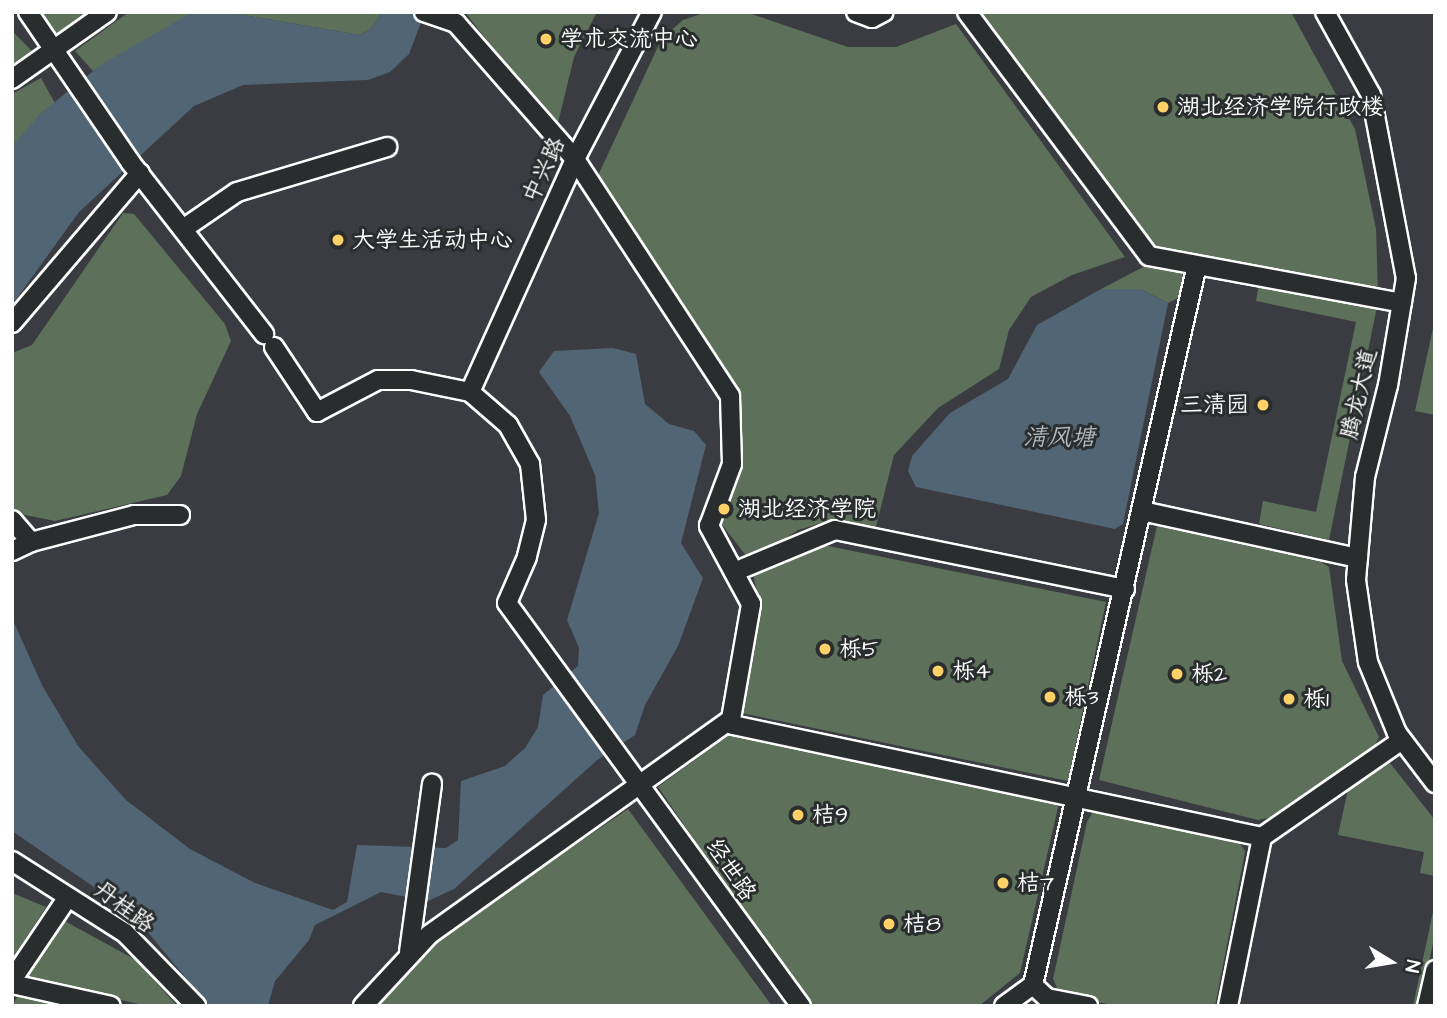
<!DOCTYPE html>
<html>
<head>
<meta charset="utf-8">
<style>
	body { margin:0 }
	#map { position:relative; width:1447px; height:1018px; overflow:hidden; background:#2a2d2e; font-family:"Architects Daughter","LXGW WenKai TC",sans-serif }
	div>[style] { position:absolute }
	[style*='--x'] { left:calc(var(--x)*1px); top:calc(var(--y)*1px); width:calc(var(--w)*1px); rotate:calc(var(--a)*1deg) }
	.built>* { inset:0; background:#3a3c42 }
	.green>* { inset:0; background:#5c705a }
	.water>* { inset:0; background:#516574 }
	.roads { filter:drop-shadow(2px 0 #fff) drop-shadow(-2px 0 #fff) drop-shadow(0 2px #fff) drop-shadow(0 -2px #fff) }
	.minor>* { height:18px; margin:-9px; padding:0 9px; transform-origin:9px; border-radius:9px; background:#2a2d2e }
	.dots>* { width:19px; height:19px; translate:-50% -50%; box-sizing:border-box; border:4px solid #2a2d2e; border-radius:50% }
	span { translate:-50% -50%; white-space:nowrap; text-align:center; line-height:1.15; -webkit-text-stroke:6px #2a2d2e; paint-order:stroke }
	.poi-label { font-size:23px; color:#fff }
	.left { translate:0 -50%; text-align:left }
	.right { translate:-100% -50%; text-align:right }
	.street-label { font-size:23px; color:#fff }
	.water-label { font-size:24px; color:#b1bac0; font-style:italic }
	.frame { position:absolute; inset:0; border:14px solid #fff; pointer-events:none }
	.north { position:absolute; left:1356px; top:927px; width:70px; height:70px; -webkit-text-stroke:5px #2a2d2e; paint-order:stroke; rotate:101deg; font-size:19px; font-weight:700; line-height:28px; text-align:center; color:#fff }
	.north::after { content:''; display:block; margin:auto; width:24px; height:32px; background:#fff; clip-path:polygon(50% 0,100% 100%,50% 72%,0 100%) }
</style>
</head>
<body>
<div id="map">
	<div class="built">
		<i style="clip-path:polygon(12px 12px,1435px 12px,1435px 1006px,12px 1006px)"></i>
	</div>
	<div class="green">
		<i style="clip-path:polygon(41px 12px,87px 12px,57px 35px)"></i>
		<i style="clip-path:polygon(129px 12px,194px 12px,93px 71px,75px 51px)"></i>
		<i style="clip-path:polygon(226px 12px,382px 12px,371px 29px,359px 35px)"></i>
		<i style="clip-path:polygon(465px 12px,597px 12px,574px 57px,556px 131px)"></i>
		<i style="clip-path:polygon(707px 12px,746px 12px,848px 47px,896px 47px,956px 24px,1125px 257px,1072px 275px,1031px 297px,1009px 330px,999px 369px,938px 408px,894px 455px,875px 531px,832px 520px,798px 530px,751px 562px,716px 517px,736px 477px,742px 441px,738px 394px,594px 184px,662px 38px,683px 20px)"></i>
		<i style="clip-path:polygon(979px 12px,1291px 12px,1355px 129px,1376px 229px,1378px 293px,1154px 249px)"></i>
		<i style="clip-path:polygon(12px 31px,32px 51px,12px 65px)"></i>
		<i style="clip-path:polygon(41px 78px,55px 103px,12px 146px,12px 94px)"></i>
		<i style="clip-path:polygon(123px 213px,134px 214px,225px 324px,231px 341px,197px 414px,181px 476px,167px 495px,55px 521px,20px 514px,12px 506px,12px 353px,32px 345px)"></i>
		<i style="clip-path:polygon(1151px 263px,1178px 270px,1184px 276px,1180px 297px,1168px 303px,1141px 289px,1101px 289px)"></i>
		<i style="clip-path:polygon(1259px 283px,1377px 307px,1329px 540px,1259px 524px,1263px 501px,1316px 512px,1356px 322px,1256px 301px)"></i>
		<i style="clip-path:polygon(1435px 319px,1435px 415px,1415px 411px)"></i>
		<i style="clip-path:polygon(1157px 526px,1321px 562px,1329px 567px,1342px 661px,1379px 737px,1371px 754px,1276px 816px,1258px 820px,1099px 780px)"></i>
		<i style="clip-path:polygon(823px 545px,1106px 602px,1068px 781px,741px 713px,760px 605px,753px 574px)"></i>
		<i style="clip-path:polygon(733px 732px,1059px 803px,1020px 973px,979px 1006px,808px 1006px,658px 787px)"></i>
		<i style="clip-path:polygon(1390px 763px,1435px 820px,1435px 876px,1420px 873px,1424px 852px,1338px 835px,1349px 785px)"></i>
		<i style="clip-path:polygon(628px 809px,772px 1006px,377px 1006px,433px 942px)"></i>
		<i style="clip-path:polygon(1094px 810px,1237px 839px,1245px 851px,1243px 863px,1215px 1006px,1117px 1006px,1060px 994px,1053px 979px,1087px 822px)"></i>
		<i style="clip-path:polygon(12px 893px,46px 907px,12px 959px)"></i>
		<i style="clip-path:polygon(1435px 902px,1435px 935px,1419px 1006px,1413px 1006px)"></i>
		<i style="clip-path:polygon(61px 919px,136px 960px,177px 1006px,147px 1006px,22px 977px)"></i>
		<i style="clip-path:polygon(19px 994px,73px 1006px,12px 1006px)"></i>
	</div>
	<div class="water">
		<i style="clip-path:polygon(226px 12px,359px 35px,371px 29px,382px 12px,425px 12px,409px 54px,390px 72px,368px 80px,243px 85px,194px 106px,79px 212px,12px 305px,12px 146px,41px 113px,102px 64px,191px 13px)"></i>
		<i style="clip-path:polygon(1101px 289px,1141px 289px,1168px 303px,1123px 524px,1115px 529px,916px 487px,908px 471px,912px 456px,950px 413px,1008px 379px,1037px 325px)"></i>
		<i style="clip-path:polygon(613px 348px,636px 354px,645px 404px,669px 424px,694px 431px,706px 445px,681px 543px,703px 578px,678px 646px,645px 705px,635px 735px,596px 761px,454px 889px,428px 901px,381px 892px,315px 925px,309px 940px,275px 981px,268px 1006px,209px 1006px,132px 913px,12px 831px,12px 618px,42px 685px,78px 746px,126px 800px,190px 849px,255px 883px,333px 910px,347px 902px,357px 845px,446px 848px,458px 840px,461px 781px,505px 766px,525px 748px,538px 727px,543px 695px,578px 666px,579px 648px,567px 620px,599px 513px,595px 475px,570px 416px,539px 372px,554px 351px)"></i>
	</div>
	<div class="roads">
		<div class="minor">
			<i style="--x:28;--y:12;--w:183;--a:55.7"></i>
			<i style="--x:131;--y:163;--w:217;--a:52.1"></i>
			<i style="--x:856;--y:12;--w:17;--a:21"></i>
			<i style="--x:872;--y:18;--w:13;--a:-27"></i>
			<i style="--x:967;--y:12;--w:304;--a:53.3"></i>
			<i style="--x:1149;--y:256;--w:257;--a:10.5"></i>
			<i style="--x:1325;--y:12;--w:95;--a:61"></i>
			<i style="--x:1371;--y:95;--w:186;--a:79.2"></i>
			<i style="--x:1406;--y:278;--w:109;--a:99.5"></i>
			<i style="--x:1388;--y:385;--w:95;--a:104"></i>
			<i style="--x:1365;--y:477;--w:103;--a:95"></i>
			<i style="--x:1356;--y:580;--w:83;--a:81.7"></i>
			<i style="--x:1368;--y:662;--w:77;--a:67.8"></i>
			<i style="--x:1397;--y:733;--w:63;--a:52.8"></i>
			<i style="--x:12;--y:79;--w:116;--a:-35.2"></i>
			<i style="--x:183;--y:229;--w:65;--a:-34.4"></i>
			<i style="--x:237;--y:192;--w:157;--a:-16.7"></i>
			<i style="--x:12;--y:323;--w:197;--a:-49.5"></i>
			<i style="--x:274;--y:347;--w:78;--a:56.5"></i>
			<i style="--x:317;--y:412;--w:69;--a:-27.7"></i>
			<i style="--x:378;--y:380;--w:33;--a:0"></i>
			<i style="--x:411;--y:380;--w:60;--a:11.5"></i>
			<i style="--x:470;--y:392;--w:50;--a:41"></i>
			<i style="--x:508;--y:425;--w:45;--a:60.6"></i>
			<i style="--x:530;--y:464;--w:56;--a:83.9"></i>
			<i style="--x:536;--y:520;--w:38;--a:104"></i>
			<i style="--x:527;--y:557;--w:50;--a:113.5"></i>
			<i style="--x:507;--y:603;--w:499;--a:53.9"></i>
			<i style="--x:470;--y:392;--w:256;--a:-65.7"></i>
			<i style="--x:575;--y:159;--w:166;--a:-62.4"></i>
			<i style="--x:1142;--y:511;--w:221;--a:12.3"></i>
			<i style="--x:12;--y:520;--w:29;--a:49"></i>
			<i style="--x:12;--y:551;--w:21;--a:-25"></i>
			<i style="--x:31;--y:542;--w:106;--a:-14.7"></i>
			<i style="--x:134;--y:515;--w:46;--a:0"></i>
			<i style="--x:734;--y:572;--w:109;--a:-22.6"></i>
			<i style="--x:835;--y:530;--w:296;--a:11.5"></i>
			<i style="--x:731;--y:719;--w:6;--a:72"></i>
			<i style="--x:733;--y:725;--w:541;--a:11.95"></i>
			<i style="--x:1262;--y:837;--w:170;--a:-34.7"></i>
			<i style="--x:12;--y:861;--w:134;--a:32.5"></i>
			<i style="--x:125;--y:933;--w:102;--a:45.8"></i>
			<i style="--x:409;--y:952;--w:170;--a:-82.2"></i>
			<i style="--x:12;--y:980;--w:100;--a:-56"></i>
			<i style="--x:12;--y:984;--w:101;--a:12.5"></i>
			<i style="--x:1033;--y:985;--w:19;--a:43"></i>
			<i style="--x:1047;--y:998;--w:42;--a:11"></i>
			<i style="--x:363;--y:1006;--w:98;--a:-47.1"></i>
			<i style="--x:430;--y:934;--w:370;--a:-35.5"></i>
			<i style="--x:731;--y:719;--w:117;--a:-80.1"></i>
			<i style="--x:751;--y:604;--w:89;--a:-118.3"></i>
			<i style="--x:709;--y:526;--w:66;--a:-69.6"></i>
			<i style="--x:732;--y:464;--w:68;--a:-91.7"></i>
			<i style="--x:730;--y:396;--w:283;--a:-123.2"></i>
			<i style="--x:575;--y:159;--w:181;--a:-131.2"></i>
			<i style="--x:456;--y:23;--w:34;--a:-161"></i>
			<i style="--x:1004;--y:1006;--w:36;--a:-36"></i>
			<i style="--x:1033;--y:985;--w:738;--a:-77.17"></i>
			<i style="--x:1228;--y:1006;--w:172;--a:-78.6"></i>
			<i style="--x:1427;--y:1006;--w:37;--a:-77"></i>
		</div>
	</div>
	<div class="dots">
		<i style="left:546px;top:39px;background:#ffd166"></i>
		<i style="left:1163px;top:107px;background:#ffd166"></i>
		<i style="left:338px;top:240px;background:#ffd166"></i>
		<i style="left:1263px;top:405px;background:#ffd166"></i>
		<i style="left:724px;top:509px;background:#ffd166"></i>
		<i style="left:825px;top:649px;background:#ffd166"></i>
		<i style="left:938px;top:671px;background:#ffd166"></i>
		<i style="left:1177px;top:674px;background:#ffd166"></i>
		<i style="left:1050px;top:697px;background:#ffd166"></i>
		<i style="left:1289px;top:699px;background:#ffd166"></i>
		<i style="left:798px;top:815px;background:#ffd166"></i>
		<i style="left:1003px;top:883px;background:#ffd166"></i>
		<i style="left:889px;top:924px;background:#ffd166"></i>
	</div>
	<div class="poi-label">
		<span class="left" style="left:560px;top:39px">学术交流中心</span>
		<span class="left" style="left:1177px;top:107px">湖北经济学院行政楼</span>
		<span class="left" style="left:352px;top:240px">大学生活动中心</span>
		<span class="right" style="left:1249px;top:405px">三清园</span>
		<span class="left" style="left:738px;top:509px">湖北经济学院</span>
		<span class="left" style="left:839px;top:649px">栎5</span>
		<span class="left" style="left:952px;top:671px">栎4</span>
		<span class="left" style="left:1191px;top:674px">栎2</span>
		<span class="left" style="left:1064px;top:697px">栎3</span>
		<span class="left" style="left:1303px;top:699px">栎1</span>
		<span class="left" style="left:812px;top:815px">桔9</span>
		<span class="left" style="left:1017px;top:883px">桔7</span>
		<span class="left" style="left:903px;top:924px">桔8</span>
	</div>
	<div class="street-label">
		<span style="left:544px;top:170px;rotate:-65deg">中兴路</span>
		<span style="left:1359px;top:394px;rotate:-77deg">腾龙大道</span>
		<span style="left:731px;top:870px;rotate:56deg">经世路</span>
		<span style="left:124px;top:907px;rotate:37deg">丹桂路</span>
	</div>
	<div class="water-label">
		<span style="left:1059px;top:439px">清风塘</span>
	</div>
	<div class="frame"></div>
	<div class="north">N</div>
</div>
</body>
</html>
